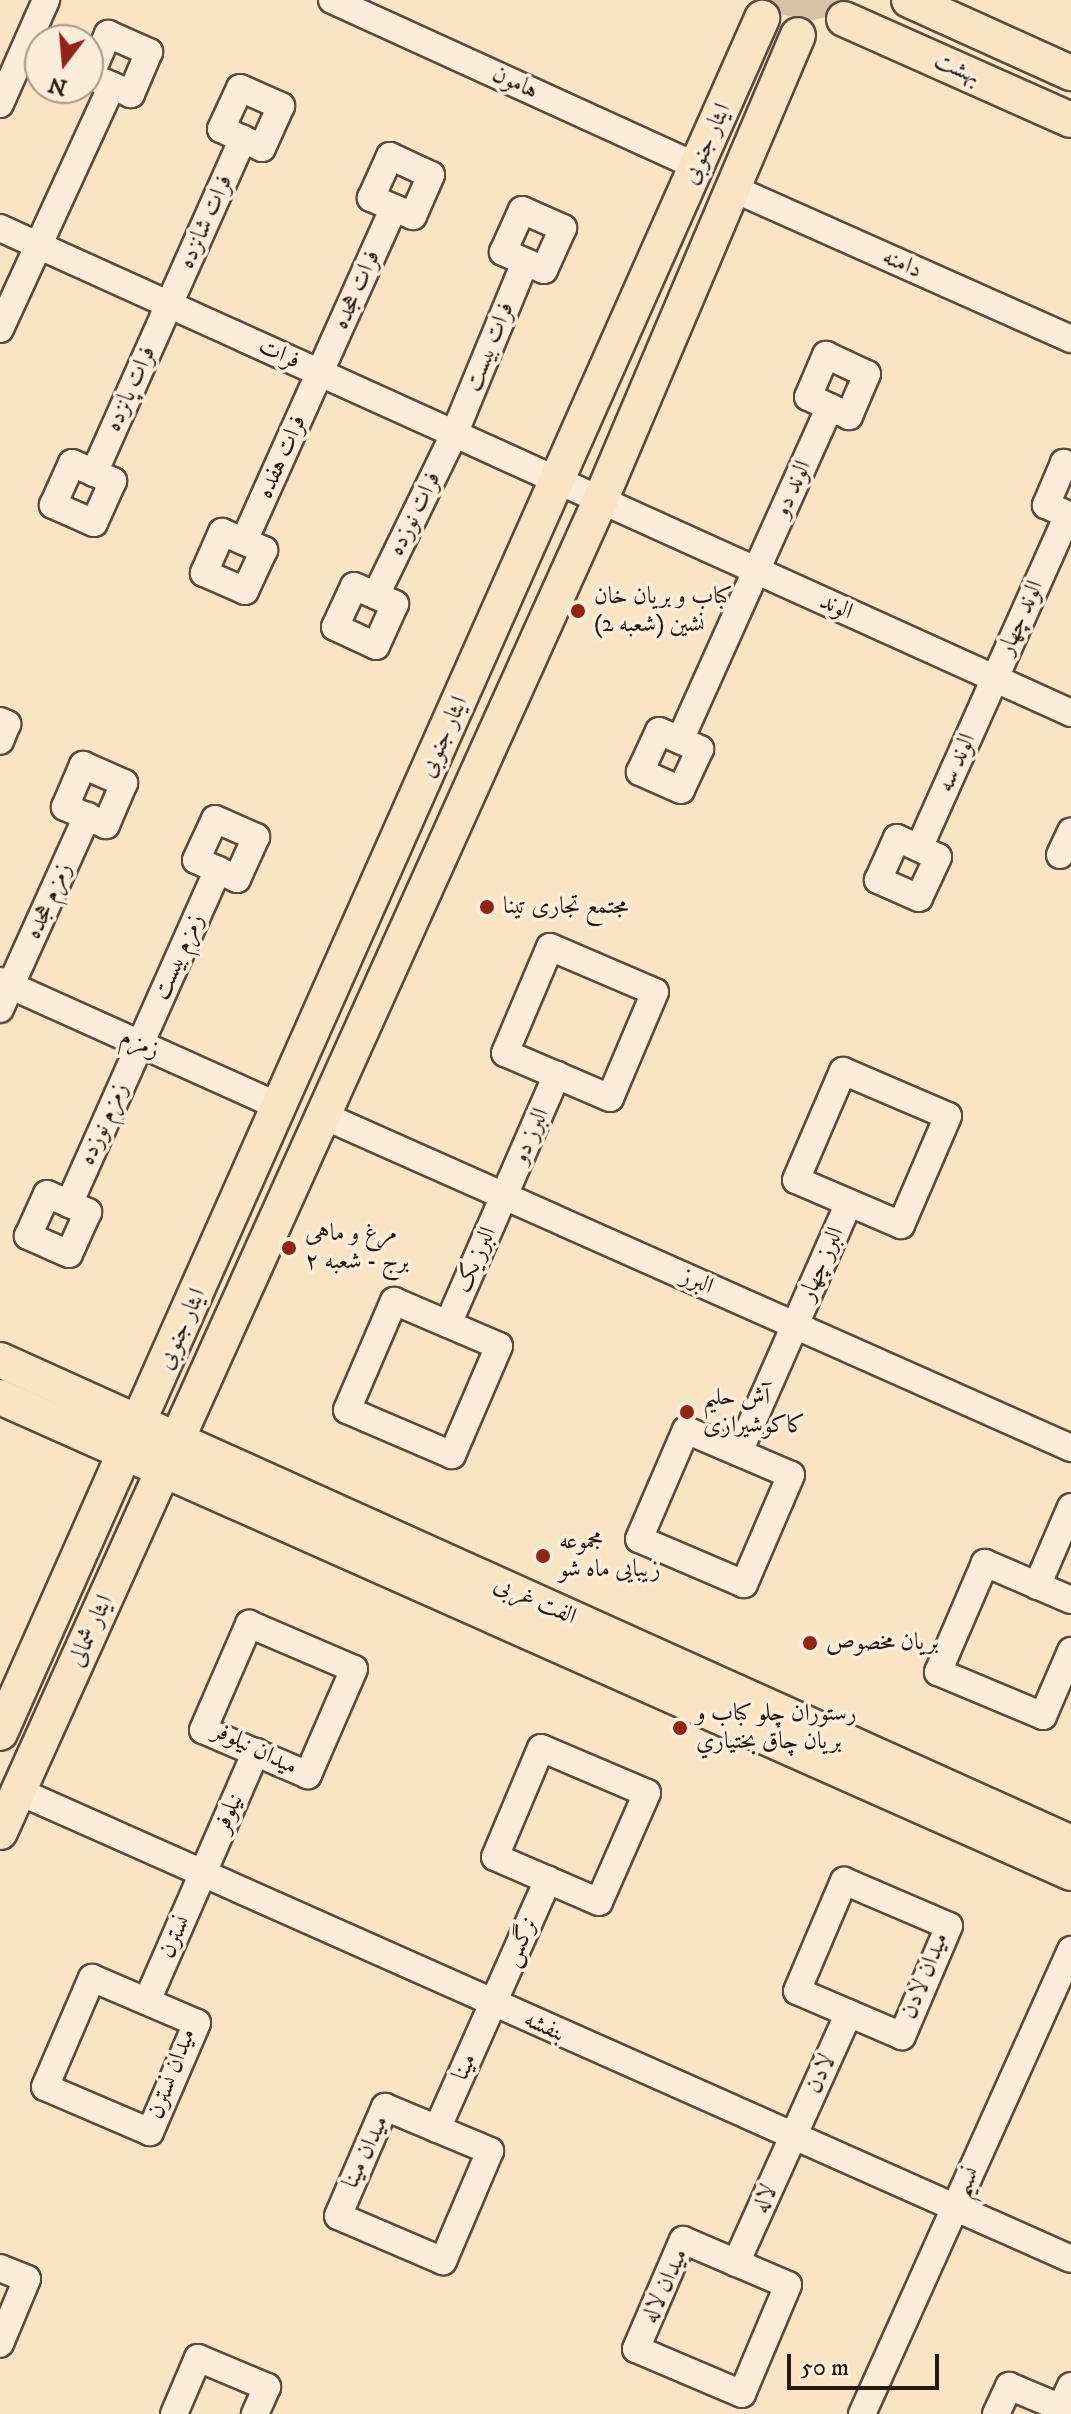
<!DOCTYPE html>
<html>
<head>
<meta charset="utf-8">
<style>
	body { margin:0 }
	#map { position:relative; width:1071px; height:2414px; overflow:hidden; background:#f9e4c6; font-family:"IM FELL DW Pica",Amiri,serif }
	div>[style] { position:absolute }
	[style*='--x'] { left:calc(var(--x)*1px); top:calc(var(--y)*1px); width:calc(var(--w)*1px); rotate:calc(var(--a)*1deg) }
	.green>* { inset:0; background:#d5c2a7 }
	.roads { filter:drop-shadow(2px 0 #5a4c3c) drop-shadow(-2px 0 #5a4c3c) drop-shadow(0 2px #5a4c3c) drop-shadow(0 -2px #5a4c3c) }
	.minor>* { height:26px; margin:-13px; padding:0 13px; transform-origin:13px; border-radius:13px; background:#fbedda }
	.major>* { height:34px; margin:-17px; padding:0 17px; transform-origin:17px; border-radius:17px; background:#f9e4c6 }
	.dots>* { width:22px; height:22px; translate:-50% -50%; box-sizing:border-box; border:4px solid #fbedda; border-radius:50% }
	span { translate:-50% -50%; white-space:nowrap; text-align:center; line-height:1.15; -webkit-text-stroke:7px #fbedda; paint-order:stroke }
	.street-label { font-size:24px; color:#251a0e }
	.poi-label { font-size:24px; color:#251a0e }
	.left { translate:0 -50%; text-align:left }
	.north { position:absolute; left:24px; top:24px; width:80px; height:80px; box-sizing:border-box; background:#fbedda; border:2px solid #a59988; border-radius:50%; rotate:196deg; font-size:22px; font-weight:700; line-height:32px; text-align:center; color:#251a0e }
	.north::after { content:''; display:block; margin:auto; width:28px; height:36px; background:#8f2418; clip-path:polygon(50% 0,100% 100%,50% 72%,0 100%) }
	.scale { position:absolute; left:787px; top:2354px; width:152px; height:36px; box-sizing:border-box; border:4px solid #251a0e; border-top:0; padding-left:10px; font-size:24px; line-height:28px; white-space:nowrap; color:#251a0e; -webkit-text-stroke:6px #fbedda; paint-order:stroke }
</style>
</head>
<body>
<div id="map">
	<div class="green">
		<i style="clip-path:polygon(766px 0,844px 0,825px 17px,810px 21px,780px 14px)"></i>
	</div>
	<div class="roads">
		<div class="minor">
			<i style="--x:332;--y:0;--w:402;--a:24.5"></i>
			<i style="--x:108;--y:34;--w:45;--a:23.7"></i>
			<i style="--x:149;--y:52;--w:46;--a:113.2"></i>
			<i style="--x:131;--y:94;--w:45;--a:-156.3"></i>
			<i style="--x:90;--y:76;--w:46;--a:-66.8"></i>
			<i style="--x:240;--y:88;--w:45;--a:23.7"></i>
			<i style="--x:281;--y:106;--w:46;--a:114.3"></i>
			<i style="--x:262;--y:148;--w:45;--a:-155.1"></i>
			<i style="--x:221;--y:129;--w:45;--a:-65.1"></i>
			<i style="--x:0;--y:104;--w:114;--a:-66.1"></i>
			<i style="--x:390;--y:156;--w:45;--a:24.9"></i>
			<i style="--x:431;--y:175;--w:45;--a:113.7"></i>
			<i style="--x:413;--y:216;--w:46;--a:-156.8"></i>
			<i style="--x:371;--y:198;--w:46;--a:-65.7"></i>
			<i style="--x:734;--y:189;--w:369;--a:24"></i>
			<i style="--x:522;--y:210;--w:45;--a:23.7"></i>
			<i style="--x:563;--y:228;--w:46;--a:114.3"></i>
			<i style="--x:544;--y:270;--w:45;--a:-156.3"></i>
			<i style="--x:503;--y:252;--w:46;--a:-65.7"></i>
			<i style="--x:0;--y:228;--w:1176;--a:24.36"></i>
			<i style="--x:0;--y:329;--w:268;--a:-65.3"></i>
			<i style="--x:826;--y:355;--w:45;--a:24.9"></i>
			<i style="--x:867;--y:374;--w:46;--a:113.2"></i>
			<i style="--x:849;--y:416;--w:45;--a:-155.1"></i>
			<i style="--x:808;--y:397;--w:46;--a:-66.8"></i>
			<i style="--x:72;--y:463;--w:45;--a:23.7"></i>
			<i style="--x:113;--y:481;--w:46;--a:114.3"></i>
			<i style="--x:94;--y:523;--w:45;--a:-156.3"></i>
			<i style="--x:53;--y:505;--w:46;--a:-65.7"></i>
			<i style="--x:1071;--y:466;--w:8;--a:-157"></i>
			<i style="--x:1064;--y:463;--w:46;--a:113.2"></i>
			<i style="--x:1046;--y:505;--w:27;--a:24"></i>
			<i style="--x:94;--y:473;--w:366;--a:-66"></i>
			<i style="--x:222;--y:532;--w:46;--a:23.2"></i>
			<i style="--x:264;--y:550;--w:45;--a:114.9"></i>
			<i style="--x:245;--y:591;--w:45;--a:-156.3"></i>
			<i style="--x:204;--y:573;--w:45;--a:-66.3"></i>
			<i style="--x:244;--y:541;--w:365;--a:-65.8"></i>
			<i style="--x:354;--y:586;--w:45;--a:23.7"></i>
			<i style="--x:395;--y:604;--w:46;--a:114.3"></i>
			<i style="--x:376;--y:646;--w:45;--a:-155.1"></i>
			<i style="--x:335;--y:627;--w:45;--a:-65.1"></i>
			<i style="--x:376;--y:595;--w:181;--a:-64.1"></i>
			<i style="--x:455;--y:432;--w:184;--a:-67.6"></i>
			<i style="--x:0;--y:721;--w:8;--a:23"></i>
			<i style="--x:7;--y:724;--w:18;--a:112"></i>
			<i style="--x:659;--y:731;--w:45;--a:23.7"></i>
			<i style="--x:700;--y:749;--w:45;--a:114.9"></i>
			<i style="--x:681;--y:790;--w:45;--a:-156.3"></i>
			<i style="--x:640;--y:772;--w:45;--a:-65.1"></i>
			<i style="--x:680;--y:740;--w:365;--a:-65.8"></i>
			<i style="--x:83;--y:765;--w:45;--a:23.7"></i>
			<i style="--x:124;--y:783;--w:46;--a:113.2"></i>
			<i style="--x:106;--y:825;--w:45;--a:-156.3"></i>
			<i style="--x:65;--y:807;--w:46;--a:-66.8"></i>
			<i style="--x:215;--y:819;--w:45;--a:23.7"></i>
			<i style="--x:256;--y:837;--w:46;--a:114.3"></i>
			<i style="--x:237;--y:879;--w:45;--a:-155.1"></i>
			<i style="--x:196;--y:860;--w:45;--a:-65.1"></i>
			<i style="--x:897;--y:838;--w:45;--a:24.9"></i>
			<i style="--x:938;--y:857;--w:45;--a:114.9"></i>
			<i style="--x:919;--y:898;--w:45;--a:-156.3"></i>
			<i style="--x:878;--y:880;--w:46;--a:-65.7"></i>
			<i style="--x:919;--y:848;--w:365;--a:-65.9"></i>
			<i style="--x:1060;--y:855;--w:26;--a:-65"></i>
			<i style="--x:550;--y:947;--w:114;--a:23.2"></i>
			<i style="--x:655;--y:992;--w:115;--a:113"></i>
			<i style="--x:610;--y:1098;--w:114;--a:-156.8"></i>
			<i style="--x:505;--y:1053;--w:115;--a:-67"></i>
			<i style="--x:0;--y:981;--w:307;--a:24.2"></i>
			<i style="--x:0;--y:1009;--w:212;--a:-65.7"></i>
			<i style="--x:843;--y:1071;--w:114;--a:23.2"></i>
			<i style="--x:948;--y:1116;--w:119;--a:113.3"></i>
			<i style="--x:901;--y:1225;--w:114;--a:-156.8"></i>
			<i style="--x:796;--y:1180;--w:119;--a:-66.7"></i>
			<i style="--x:322;--y:1115;--w:820;--a:23.97"></i>
			<i style="--x:47;--y:1194;--w:45;--a:23.7"></i>
			<i style="--x:88;--y:1212;--w:46;--a:114.3"></i>
			<i style="--x:69;--y:1254;--w:45;--a:-156.3"></i>
			<i style="--x:28;--y:1236;--w:46;--a:-65.7"></i>
			<i style="--x:69;--y:1204;--w:366;--a:-66"></i>
			<i style="--x:394;--y:1301;--w:114;--a:23.2"></i>
			<i style="--x:499;--y:1346;--w:119;--a:113.3"></i>
			<i style="--x:452;--y:1455;--w:114;--a:-156.8"></i>
			<i style="--x:347;--y:1410;--w:119;--a:-66.7"></i>
			<i style="--x:448;--y:1324;--w:272;--a:-66.4"></i>
			<i style="--x:686;--y:1430;--w:114;--a:23.2"></i>
			<i style="--x:791;--y:1475;--w:119;--a:113.3"></i>
			<i style="--x:744;--y:1584;--w:114;--a:-156.8"></i>
			<i style="--x:639;--y:1539;--w:119;--a:-66.7"></i>
			<i style="--x:739;--y:1452;--w:272;--a:-66.2"></i>
			<i style="--x:1037;--y:1586;--w:86;--a:-66.7"></i>
			<i style="--x:1071;--y:1600;--w:94;--a:-156.7"></i>
			<i style="--x:985;--y:1563;--w:119;--a:113.3"></i>
			<i style="--x:938;--y:1672;--w:114;--a:22.7"></i>
			<i style="--x:1043;--y:1716;--w:71;--a:-66.7"></i>
			<i style="--x:249;--y:1624;--w:114;--a:23.2"></i>
			<i style="--x:354;--y:1669;--w:116;--a:113.5"></i>
			<i style="--x:308;--y:1775;--w:114;--a:-156.8"></i>
			<i style="--x:203;--y:1730;--w:116;--a:-66.5"></i>
			<i style="--x:541;--y:1748;--w:115;--a:23"></i>
			<i style="--x:647;--y:1793;--w:119;--a:113.8"></i>
			<i style="--x:599;--y:1902;--w:113;--a:-156.6"></i>
			<i style="--x:495;--y:1857;--w:118;--a:-67.1"></i>
			<i style="--x:18;--y:1791;--w:1152;--a:23.96"></i>
			<i style="--x:844;--y:1881;--w:114;--a:23.2"></i>
			<i style="--x:949;--y:1926;--w:120;--a:113.1"></i>
			<i style="--x:902;--y:2036;--w:114;--a:-156.8"></i>
			<i style="--x:797;--y:1991;--w:120;--a:-66.9"></i>
			<i style="--x:92;--y:1978;--w:114;--a:23.2"></i>
			<i style="--x:197;--y:2023;--w:119;--a:113.3"></i>
			<i style="--x:150;--y:2132;--w:114;--a:-156.8"></i>
			<i style="--x:45;--y:2087;--w:119;--a:-66.7"></i>
			<i style="--x:147;--y:2001;--w:272;--a:-66.4"></i>
			<i style="--x:385;--y:2107;--w:114;--a:22.7"></i>
			<i style="--x:490;--y:2151;--w:120;--a:113.1"></i>
			<i style="--x:443;--y:2261;--w:114;--a:-156.8"></i>
			<i style="--x:338;--y:2216;--w:119;--a:-66.7"></i>
			<i style="--x:437;--y:2129;--w:273;--a:-66"></i>
			<i style="--x:683;--y:2240;--w:114;--a:23.2"></i>
			<i style="--x:788;--y:2285;--w:118;--a:112.9"></i>
			<i style="--x:742;--y:2394;--w:115;--a:-157"></i>
			<i style="--x:636;--y:2349;--w:119;--a:-66.7"></i>
			<i style="--x:736;--y:2263;--w:274;--a:-65.7"></i>
			<i style="--x:0;--y:2268;--w:29;--a:22"></i>
			<i style="--x:27;--y:2279;--w:70;--a:112.6"></i>
			<i style="--x:1061;--y:2408;--w:24;--a:-66"></i>
			<i style="--x:174;--y:2414;--w:61;--a:-66.8"></i>
			<i style="--x:198;--y:2358;--w:75;--a:22.8"></i>
			<i style="--x:267;--y:2387;--w:30;--a:114"></i>
			<i style="--x:862;--y:2414;--w:509;--a:-65.75"></i>
			<i style="--x:996;--y:2414;--w:31;--a:-65"></i>
			<i style="--x:1009;--y:2386;--w:67;--a:22.8"></i>
		</div>
		<div class="major">
			<i style="--x:909;--y:0;--w:178;--a:24.3"></i>
			<i style="--x:844;--y:19;--w:248;--a:24"></i>
			<i style="--x:0;--y:1360;--w:1175;--a:24.27"></i>
			<i style="--x:0;--y:1397;--w:1172;--a:23.96"></i>
			<i style="--x:0;--y:1733;--w:1877;--a:-66.04"></i>
			<i style="--x:0;--y:1832;--w:1460;--a:-65.73"></i>
			<i style="--x:600;--y:501;--w:506;--a:-66.98"></i>
		</div>
	</div>
	<div class="dots">
		<i style="left:578px;top:611px;background:#8f2418"></i>
		<i style="left:487px;top:907px;background:#8f2418"></i>
		<i style="left:289px;top:1248px;background:#8f2418"></i>
		<i style="left:687px;top:1412px;background:#8f2418"></i>
		<i style="left:543px;top:1556px;background:#8f2418"></i>
		<i style="left:810px;top:1643px;background:#8f2418"></i>
		<i style="left:680px;top:1728px;background:#8f2418"></i>
	</div>
	<div class="street-label">
		<span style="left:957px;top:69px;rotate:24deg">بهشت</span>
		<span style="left:515px;top:83px;rotate:25deg">هامون</span>
		<span style="left:707px;top:144px;rotate:-66deg">ایثار جنوبی</span>
		<span style="left:206px;top:222px;rotate:-66deg">فرات شانزده</span>
		<span style="left:902px;top:264px;rotate:24deg">دامنه</span>
		<span style="left:357px;top:290px;rotate:-66deg">فرات هجده</span>
		<span style="left:490px;top:347px;rotate:-68deg">فرات بیست</span>
		<span style="left:279px;top:354px;rotate:24deg">فرات</span>
		<span style="left:131px;top:389px;rotate:-66deg">فرات پانزده</span>
		<span style="left:282px;top:457px;rotate:-66deg">فرات هفده</span>
		<span style="left:793px;top:489px;rotate:-66deg">الوند دو</span>
		<span style="left:415px;top:514px;rotate:-64deg">فرات نوزده</span>
		<span style="left:836px;top:607px;rotate:24deg">الوند</span>
		<span style="left:1021px;top:618px;rotate:-66deg">الوند چهار</span>
		<span style="left:444px;top:737px;rotate:-66deg">ایثار جنوبی</span>
		<span style="left:957px;top:763px;rotate:-66deg">الوند سه</span>
		<span style="left:49px;top:901px;rotate:-66deg">زمزم هجده</span>
		<span style="left:179px;top:957px;rotate:-66deg">زمزم بیست</span>
		<span style="left:140px;top:1044px;rotate:24deg">زمزم</span>
		<span style="left:104px;top:1124px;rotate:-66deg">زمزم نوزده</span>
		<span style="left:531px;top:1136px;rotate:-66deg">البرز دو</span>
		<span style="left:476px;top:1260px;rotate:-66deg">البرز یک</span>
		<span style="left:822px;top:1264px;rotate:-66deg">البرز چهار</span>
		<span style="left:697px;top:1282px;rotate:24deg">البرز</span>
		<span style="left:182px;top:1329px;rotate:-66deg">ایثار جنوبی</span>
		<span style="left:535px;top:1601px;rotate:24deg">الفت غربی</span>
		<span style="left:91px;top:1631px;rotate:-66deg">ایثار شمالی</span>
		<span style="left:255px;top:1749px;rotate:26deg">میدان نیلوفر</span>
		<span style="left:229px;top:1813px;rotate:-66deg">نیلوفر</span>
		<span style="left:175px;top:1937px;rotate:-66deg">نسترن</span>
		<span style="left:521px;top:1942px;rotate:-66deg">نرگس</span>
		<span style="left:925px;top:1976px;rotate:-68deg">میدان لادن</span>
		<span style="left:544px;top:2027px;rotate:24deg">بنفشه</span>
		<span style="left:465px;top:2067px;rotate:-66deg">مینا</span>
		<span style="left:172px;top:2074px;rotate:-69deg">میدان نسترن</span>
		<span style="left:821px;top:2074px;rotate:-66deg">لادن</span>
		<span style="left:366px;top:2152px;rotate:-65deg">میدان مینا</span>
		<span style="left:967px;top:2182px;rotate:-66deg">نسیم</span>
		<span style="left:765px;top:2199px;rotate:-66deg">لاله</span>
		<span style="left:665px;top:2286px;rotate:-65deg">میدان لاله</span>
	</div>
	<div class="poi-label">
		<span class="left" style="left:594px;top:611px">کباب و بریان خان<br>نشین (شعبه 2)</span>
		<span class="left" style="left:503px;top:907px">مجتمع تجاری تینا</span>
		<span class="left" style="left:305px;top:1248px">مرغ و ماهی<br>برج - شعبه ۲</span>
		<span class="left" style="left:703px;top:1412px">آش حلیم<br>کاکوشیرازی</span>
		<span class="left" style="left:559px;top:1556px">مجموعه<br>زیبایی ماه شو</span>
		<span class="left" style="left:826px;top:1643px">بریان مخصوص</span>
		<span class="left" style="left:696px;top:1728px">رستوران چلو كباب و<br>بريان چاق بختياري</span>
	</div>
	<div class="north">N</div>
	<div class="scale">50 m</div>
</div>
</body>
</html>
